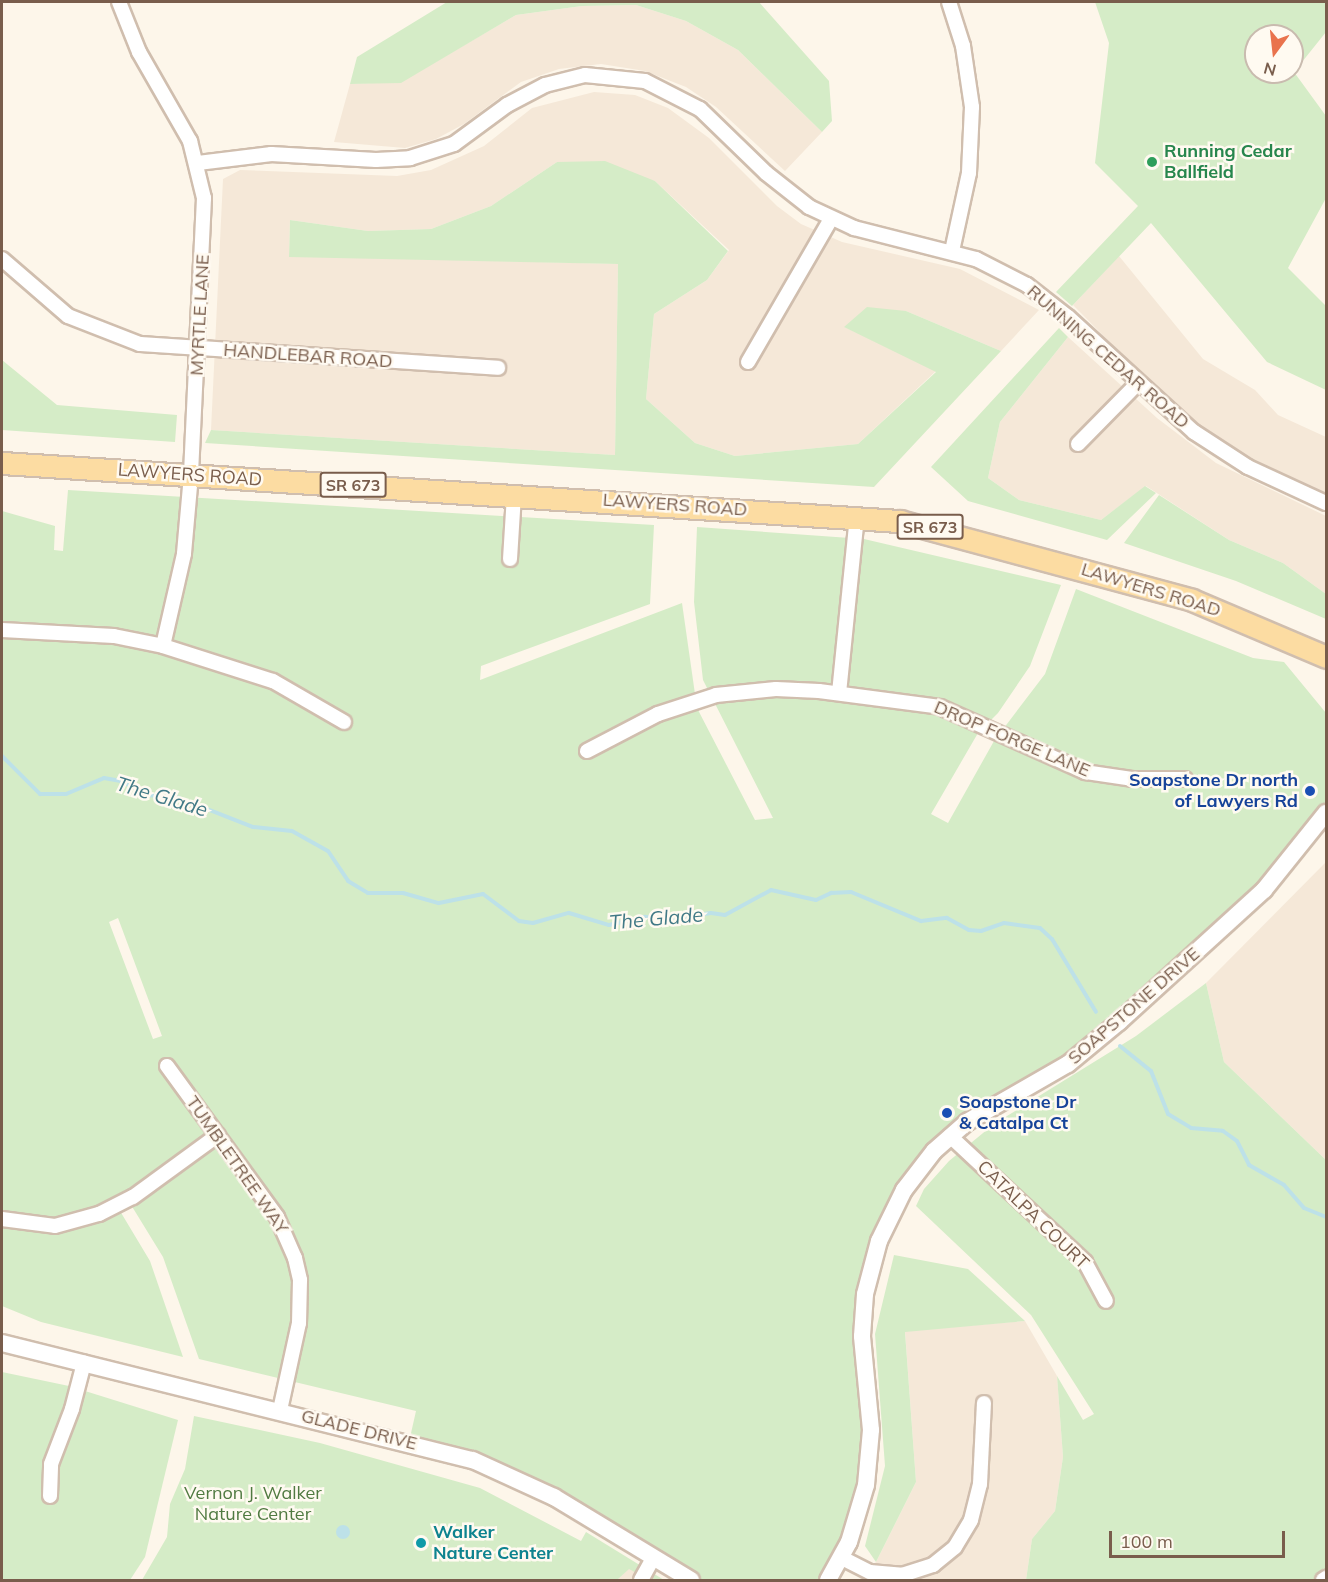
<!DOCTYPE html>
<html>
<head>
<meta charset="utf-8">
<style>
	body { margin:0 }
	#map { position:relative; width:1328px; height:1582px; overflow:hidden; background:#fdf6ea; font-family:Mulish,sans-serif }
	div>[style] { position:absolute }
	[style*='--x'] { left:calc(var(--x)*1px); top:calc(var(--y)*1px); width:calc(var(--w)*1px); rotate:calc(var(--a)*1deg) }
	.residential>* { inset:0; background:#f5e8d8 }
	.green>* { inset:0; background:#d5ecc7 }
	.water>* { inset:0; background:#bde1e8 }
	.round { border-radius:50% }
	.stream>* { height:4px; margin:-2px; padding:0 2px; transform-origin:2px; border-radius:2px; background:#bde1e8 }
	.roads { filter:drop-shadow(2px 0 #d0beae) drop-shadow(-2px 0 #d0beae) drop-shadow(0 2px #d0beae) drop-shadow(0 -2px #d0beae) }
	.minor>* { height:14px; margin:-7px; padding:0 7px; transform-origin:7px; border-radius:7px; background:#fff }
	.tertiary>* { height:16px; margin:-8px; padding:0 8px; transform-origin:8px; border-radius:8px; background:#fff }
	.primary>* { height:21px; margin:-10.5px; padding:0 10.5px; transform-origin:10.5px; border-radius:10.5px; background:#fcdca2 }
	.dots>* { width:16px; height:16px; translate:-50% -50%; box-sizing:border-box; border:3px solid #fffaf1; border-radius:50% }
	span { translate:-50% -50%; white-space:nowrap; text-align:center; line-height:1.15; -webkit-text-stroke:5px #fffaf1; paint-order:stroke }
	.shield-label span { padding:2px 4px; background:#fffaf1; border:2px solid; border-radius:4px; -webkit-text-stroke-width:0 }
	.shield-label { font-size:16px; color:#795d4c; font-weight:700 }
	.leisure-label { font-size:18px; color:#27864d; font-weight:700 }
	.left { translate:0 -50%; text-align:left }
	.street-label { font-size:18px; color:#795d4c }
	.transit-label { font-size:18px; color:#164399; font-weight:700 }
	.right { translate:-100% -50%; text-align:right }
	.park-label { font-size:18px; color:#507a41 }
	.culture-label { font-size:18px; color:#0d838f; font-weight:700 }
	.water-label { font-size:20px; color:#417986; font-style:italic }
	.frame { position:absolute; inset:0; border:3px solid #795d4c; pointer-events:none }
	.north { position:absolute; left:1244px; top:24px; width:60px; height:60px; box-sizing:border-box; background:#fffaf1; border:2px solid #c9bbaf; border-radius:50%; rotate:195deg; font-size:16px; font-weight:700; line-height:24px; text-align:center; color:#795d4c }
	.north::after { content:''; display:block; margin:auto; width:21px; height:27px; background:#e9734d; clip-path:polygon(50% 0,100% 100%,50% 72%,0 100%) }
	.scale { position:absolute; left:1109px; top:1531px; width:176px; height:27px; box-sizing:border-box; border:3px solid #795d4c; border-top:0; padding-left:8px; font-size:18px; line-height:21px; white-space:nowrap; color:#795d4c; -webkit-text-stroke:4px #fffaf1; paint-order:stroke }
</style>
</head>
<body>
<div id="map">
	<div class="residential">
		<i style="clip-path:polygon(636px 5px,686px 21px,738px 50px,822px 132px,785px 171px,716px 107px,686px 87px,645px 71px,601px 64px,559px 69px,521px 82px,464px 124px,436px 139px,405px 148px,334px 142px,350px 84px,401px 82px,516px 15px,582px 6px)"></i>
		<i style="clip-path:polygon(594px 92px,635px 95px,668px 108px,709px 138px,777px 206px,801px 224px,842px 242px,960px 269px,1039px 310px,1001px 351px,906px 311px,845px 327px,936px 371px,858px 444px,735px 456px,695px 443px,646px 399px,654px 314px,707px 280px,729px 250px,655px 181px,557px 162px,491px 206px,431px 229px,368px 231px,290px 220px,289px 256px,618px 264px,615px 455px,211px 430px,223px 179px,240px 170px,397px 176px,431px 170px,484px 146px,532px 108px)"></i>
		<i style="clip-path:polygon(1119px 256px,1203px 359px,1255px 390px,1278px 415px,1326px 437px,1326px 493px,1251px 460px,1217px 439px,1145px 378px,1073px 305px)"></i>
		<i style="clip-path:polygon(1068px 337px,1157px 418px,1216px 463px,1326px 516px,1326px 594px,1283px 563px,1229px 540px,1146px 486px,1101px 520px,1019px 500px,988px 478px,1000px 422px)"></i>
		<i style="clip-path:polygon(1326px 862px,1326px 1160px,1224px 1062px,1206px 983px)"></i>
		<i style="clip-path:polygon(1025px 1321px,1057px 1376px,1063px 1457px,1055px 1511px,1032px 1539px,1026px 1580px,859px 1580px,876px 1562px,916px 1482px,905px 1331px)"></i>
		<i style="clip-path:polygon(629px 1568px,649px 1580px,617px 1580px)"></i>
	</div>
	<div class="green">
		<i style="clip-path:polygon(447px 2px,759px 2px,829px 81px,832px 121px,822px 132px,738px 50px,686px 21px,636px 5px,582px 6px,516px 15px,401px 83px,350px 84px,357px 57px)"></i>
		<i style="clip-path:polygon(evenodd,1095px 2px,1326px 2px,1326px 32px,1294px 72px,1326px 116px,1326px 198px,1288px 268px,1326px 306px,1326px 390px,1267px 362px,1151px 223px,1072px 306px,1056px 292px,1138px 206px,1095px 163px,1109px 43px,1095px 2px,1256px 36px,1292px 36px,1292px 72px,1256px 72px,1256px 36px)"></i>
		<i style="clip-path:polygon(605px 161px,655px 181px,728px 251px,707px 280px,654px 314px,646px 399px,695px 443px,735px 456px,858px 444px,936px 372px,844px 327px,867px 307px,906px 311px,1001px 351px,874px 487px,205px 443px,211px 430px,615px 455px,618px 264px,289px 257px,290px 220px,368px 231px,431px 229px,491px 206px,557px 162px)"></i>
		<i style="clip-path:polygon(1059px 328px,1068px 337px,1000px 422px,988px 478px,1019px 500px,1101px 520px,1145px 486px,1156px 493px,1107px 540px,968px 501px,931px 467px)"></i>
		<i style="clip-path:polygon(2px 360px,57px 405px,177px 415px,175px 442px,2px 430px)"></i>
		<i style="clip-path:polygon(evenodd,68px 490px,654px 525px,650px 604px,481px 666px,480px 680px,682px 603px,697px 708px,755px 820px,773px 818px,703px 680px,694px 602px,697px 527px,864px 539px,1061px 585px,1030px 666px,998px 713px,978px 733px,931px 814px,948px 823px,994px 741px,1045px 674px,1076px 589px,1253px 658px,1284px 662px,1326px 713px,1326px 813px,1311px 837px,1119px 1022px,934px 1151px,870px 1269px,870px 1455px,828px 1580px,691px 1580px,554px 1497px,409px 1442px,416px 1411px,199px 1359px,163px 1257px,128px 1200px,117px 1206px,150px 1261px,183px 1357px,41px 1322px,2px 1306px,2px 511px,55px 526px,54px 550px,63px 551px,68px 490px,118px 918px,162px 1036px,153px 1039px,109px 922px,118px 918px)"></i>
		<i style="clip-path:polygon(1159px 495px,1229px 540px,1283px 563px,1326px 594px,1326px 619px,1236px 581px,1124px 543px)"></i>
		<i style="clip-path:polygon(1206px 983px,1224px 1062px,1326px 1160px,1326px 1580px,1026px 1580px,1032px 1539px,1055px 1511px,1063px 1457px,1057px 1376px,1083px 1420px,1094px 1414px,1031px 1315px,916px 1206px,924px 1189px,949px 1161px,994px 1124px,1136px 1036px)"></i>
		<i style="clip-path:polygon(894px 1255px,968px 1269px,1025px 1321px,905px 1332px,916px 1482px,876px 1562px,865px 1546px,885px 1466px,875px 1334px)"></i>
		<i style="clip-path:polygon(2px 1372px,69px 1386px,178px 1420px,145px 1557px,130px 1580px,2px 1580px)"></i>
		<i style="clip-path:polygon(194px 1416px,320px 1443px,480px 1488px,581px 1541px,586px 1532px,664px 1580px,649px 1580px,629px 1569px,617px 1580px,142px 1580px,167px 1537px,170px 1504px,185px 1469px)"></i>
	</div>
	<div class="water">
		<i class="round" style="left:336px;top:1525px;width:14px;height:14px"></i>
	</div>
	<div class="stream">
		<i style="--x:2;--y:756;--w:54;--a:45"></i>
		<i style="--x:40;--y:794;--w:26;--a:0"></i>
		<i style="--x:66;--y:794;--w:41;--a:-22.8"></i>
		<i style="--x:104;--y:778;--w:17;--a:10"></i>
		<i style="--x:121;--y:781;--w:30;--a:28"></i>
		<i style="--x:147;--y:795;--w:32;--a:5"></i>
		<i style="--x:179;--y:798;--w:79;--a:21.4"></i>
		<i style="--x:253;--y:827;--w:39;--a:6"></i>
		<i style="--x:292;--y:831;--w:41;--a:29.1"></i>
		<i style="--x:328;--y:851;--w:36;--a:56"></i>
		<i style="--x:348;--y:881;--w:23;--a:31"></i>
		<i style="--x:368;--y:893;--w:35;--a:0"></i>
		<i style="--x:403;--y:893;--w:37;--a:16"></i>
		<i style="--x:439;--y:903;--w:45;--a:-11.6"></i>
		<i style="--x:483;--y:894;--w:45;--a:36.9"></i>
		<i style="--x:519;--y:921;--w:14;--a:8"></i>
		<i style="--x:533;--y:923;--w:37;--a:-16"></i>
		<i style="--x:569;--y:913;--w:42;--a:16.7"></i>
		<i style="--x:609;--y:925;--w:37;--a:-13"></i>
		<i style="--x:645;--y:917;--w:37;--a:2"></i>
		<i style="--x:682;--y:918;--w:29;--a:-10"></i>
		<i style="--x:711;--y:913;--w:14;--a:8"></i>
		<i style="--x:725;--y:915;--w:52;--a:-28.5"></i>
		<i style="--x:771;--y:890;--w:46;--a:12.5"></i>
		<i style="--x:816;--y:900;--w:17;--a:-25"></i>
		<i style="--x:831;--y:893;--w:20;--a:-3"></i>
		<i style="--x:851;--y:892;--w:76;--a:22.5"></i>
		<i style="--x:921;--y:921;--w:26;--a:-7"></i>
		<i style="--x:947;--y:918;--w:25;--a:29"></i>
		<i style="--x:969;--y:930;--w:12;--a:5"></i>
		<i style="--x:981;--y:931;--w:24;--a:-19"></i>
		<i style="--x:1004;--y:923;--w:36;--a:8"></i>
		<i style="--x:1040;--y:928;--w:16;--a:43"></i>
		<i style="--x:1052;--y:939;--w:85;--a:58.9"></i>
		<i style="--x:1120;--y:1046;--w:40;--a:39"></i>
		<i style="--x:1151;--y:1071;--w:46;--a:68.4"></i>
		<i style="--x:1168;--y:1114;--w:27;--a:31"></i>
		<i style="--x:1191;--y:1128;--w:32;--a:5"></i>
		<i style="--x:1223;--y:1131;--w:17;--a:36"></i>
		<i style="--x:1237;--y:1141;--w:27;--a:63"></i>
		<i style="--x:1249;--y:1165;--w:40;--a:29.7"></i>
		<i style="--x:1284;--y:1185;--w:30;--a:49"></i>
		<i style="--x:1304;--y:1208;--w:24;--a:22"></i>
	</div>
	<div class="roads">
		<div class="minor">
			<i style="--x:119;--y:2;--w:54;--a:68.2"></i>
			<i style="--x:139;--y:52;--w:103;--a:60.2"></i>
			<i style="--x:190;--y:141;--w:59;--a:76.2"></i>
			<i style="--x:204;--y:198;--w:277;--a:92.7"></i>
			<i style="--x:191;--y:475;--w:79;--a:95.1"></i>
			<i style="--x:184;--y:554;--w:94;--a:102.9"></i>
			<i style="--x:949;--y:2;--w:46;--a:72.3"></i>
			<i style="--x:963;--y:46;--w:62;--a:81.6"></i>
			<i style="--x:972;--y:107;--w:66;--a:92.6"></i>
			<i style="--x:969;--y:173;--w:80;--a:102.3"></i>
			<i style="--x:198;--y:163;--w:74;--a:-7"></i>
			<i style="--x:271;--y:154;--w:105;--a:3.3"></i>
			<i style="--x:376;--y:160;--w:34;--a:-3"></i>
			<i style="--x:410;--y:158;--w:46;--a:-17.7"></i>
			<i style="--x:454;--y:144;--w:66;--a:-36.3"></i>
			<i style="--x:507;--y:105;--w:43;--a:-27.8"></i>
			<i style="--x:545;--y:85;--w:41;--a:-14"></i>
			<i style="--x:585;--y:75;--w:60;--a:5.7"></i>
			<i style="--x:645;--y:81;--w:62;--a:27"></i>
			<i style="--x:700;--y:109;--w:92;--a:44.1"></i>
			<i style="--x:766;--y:173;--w:55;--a:38.3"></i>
			<i style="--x:809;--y:207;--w:50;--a:25"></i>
			<i style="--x:854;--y:228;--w:126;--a:14.3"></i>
			<i style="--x:976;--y:259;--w:57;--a:27"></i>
			<i style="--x:1027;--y:285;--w:52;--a:38"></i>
			<i style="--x:1068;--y:317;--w:171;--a:42.4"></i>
			<i style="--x:1194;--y:432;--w:64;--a:32.9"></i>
			<i style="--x:1248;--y:467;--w:86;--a:24.8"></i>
			<i style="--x:2;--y:259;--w:87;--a:40.8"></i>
			<i style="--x:68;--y:316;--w:77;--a:21.3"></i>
			<i style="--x:140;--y:344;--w:359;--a:3.8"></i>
			<i style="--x:748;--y:362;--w:165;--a:-59.9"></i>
			<i style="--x:1078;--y:444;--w:84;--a:-45.5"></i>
			<i style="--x:510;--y:559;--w:64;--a:-86.4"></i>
			<i style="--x:2;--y:630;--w:112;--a:3.1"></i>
			<i style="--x:114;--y:636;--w:50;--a:11.5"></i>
			<i style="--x:163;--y:646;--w:115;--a:17.7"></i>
			<i style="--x:273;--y:681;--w:82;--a:30"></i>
			<i style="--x:839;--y:693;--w:178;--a:-84.2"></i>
			<i style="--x:587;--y:751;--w:80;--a:-27.5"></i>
			<i style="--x:658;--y:714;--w:61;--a:-18.1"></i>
			<i style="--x:716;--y:695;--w:60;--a:-5.7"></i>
			<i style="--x:776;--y:689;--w:43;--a:2.7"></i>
			<i style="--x:819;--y:691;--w:122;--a:7.5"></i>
			<i style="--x:940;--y:707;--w:159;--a:24.1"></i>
			<i style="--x:1085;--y:772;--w:49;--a:8.3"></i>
			<i style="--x:1133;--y:779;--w:52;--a:0"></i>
			<i style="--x:167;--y:1066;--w:187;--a:53.9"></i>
			<i style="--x:277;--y:1217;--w:45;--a:66.3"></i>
			<i style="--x:295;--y:1258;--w:23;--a:77"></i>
			<i style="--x:300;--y:1280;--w:43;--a:91.3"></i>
			<i style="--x:299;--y:1323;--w:89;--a:102.3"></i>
			<i style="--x:950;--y:1136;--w:185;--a:43"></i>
			<i style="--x:1085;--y:1262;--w:44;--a:61.7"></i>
			<i style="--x:2;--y:1219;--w:53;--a:7.5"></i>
			<i style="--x:55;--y:1226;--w:46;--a:-15.3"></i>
			<i style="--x:99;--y:1214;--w:38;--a:-27"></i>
			<i style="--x:133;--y:1197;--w:105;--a:-36.1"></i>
			<i style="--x:50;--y:1496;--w:32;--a:-88"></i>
			<i style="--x:51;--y:1464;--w:59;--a:-69.1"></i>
			<i style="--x:72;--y:1409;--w:48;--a:-75.4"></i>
			<i style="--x:842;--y:1558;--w:31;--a:27"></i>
			<i style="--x:870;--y:1572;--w:32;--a:5"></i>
			<i style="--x:902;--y:1575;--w:33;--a:-18"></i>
			<i style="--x:933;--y:1565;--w:28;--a:-39"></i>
			<i style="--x:955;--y:1547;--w:31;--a:-59"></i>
			<i style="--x:971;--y:1520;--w:37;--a:-76"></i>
			<i style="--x:980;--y:1484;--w:81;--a:-87.2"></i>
			<i style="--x:641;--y:1580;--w:25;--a:-61"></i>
			<i style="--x:1323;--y:1580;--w:4;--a:-34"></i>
		</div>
		<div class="tertiary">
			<i style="--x:2;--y:1343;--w:485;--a:14"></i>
			<i style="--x:473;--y:1460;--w:89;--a:24.6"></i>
			<i style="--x:554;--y:1497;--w:160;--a:31.2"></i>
			<i style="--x:828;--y:1580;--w:43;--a:-61.1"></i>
			<i style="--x:849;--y:1542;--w:59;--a:-73.4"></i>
			<i style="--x:866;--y:1485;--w:55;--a:-84.8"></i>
			<i style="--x:871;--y:1430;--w:94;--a:-95.5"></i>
			<i style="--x:862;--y:1336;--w:42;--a:-85.9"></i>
			<i style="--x:865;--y:1294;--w:55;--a:-75.2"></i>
			<i style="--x:879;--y:1241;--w:57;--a:-63.9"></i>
			<i style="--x:904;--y:1190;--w:49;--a:-52.4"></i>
			<i style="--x:934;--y:1151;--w:44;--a:-41.3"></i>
			<i style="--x:967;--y:1122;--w:116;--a:-29.9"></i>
			<i style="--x:1068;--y:1064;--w:66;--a:-39.5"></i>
			<i style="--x:1119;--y:1022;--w:196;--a:-42.3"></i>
			<i style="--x:1264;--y:890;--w:99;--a:-51.2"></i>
		</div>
		<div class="primary">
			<i style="--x:2;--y:463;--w:900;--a:3.7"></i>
			<i style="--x:900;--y:521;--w:302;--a:15.1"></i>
			<i style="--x:1192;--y:600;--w:146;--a:23"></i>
		</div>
	</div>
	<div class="dots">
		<i style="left:1152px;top:162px;background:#2e9e5b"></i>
		<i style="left:1310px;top:791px;background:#1a4fb4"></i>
		<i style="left:947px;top:1113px;background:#1a4fb4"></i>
		<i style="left:421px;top:1543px;background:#0f9aa8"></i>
	</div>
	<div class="shield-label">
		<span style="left:353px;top:485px">SR 673</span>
		<span style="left:930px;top:527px">SR 673</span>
	</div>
	<div class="leisure-label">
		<span class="left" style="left:1164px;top:162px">Running Cedar<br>Ballfield</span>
	</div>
	<div class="street-label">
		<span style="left:200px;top:315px;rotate:-87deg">MYRTLE LANE</span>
		<span style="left:308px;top:356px;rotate:4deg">HANDLEBAR ROAD</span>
		<span style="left:1108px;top:357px;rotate:41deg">RUNNING CEDAR ROAD</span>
		<span style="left:190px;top:475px;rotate:4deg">LAWYERS ROAD</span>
		<span style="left:675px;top:505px;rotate:4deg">LAWYERS ROAD</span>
		<span style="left:1151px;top:590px;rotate:17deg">LAWYERS ROAD</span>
		<span style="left:1012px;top:739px;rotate:23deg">DROP FORGE LANE</span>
		<span style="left:1134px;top:1006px;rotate:-41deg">SOAPSTONE DRIVE</span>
		<span style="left:237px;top:1165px;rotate:55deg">TUMBLETREE WAY</span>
		<span style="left:1033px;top:1215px;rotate:44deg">CATALPA COURT</span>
		<span style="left:359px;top:1430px;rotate:14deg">GLADE DRIVE</span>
	</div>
	<div class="transit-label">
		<span class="right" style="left:1298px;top:791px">Soapstone Dr north<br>of Lawyers Rd</span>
		<span class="left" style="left:959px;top:1113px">Soapstone Dr<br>&amp; Catalpa Ct</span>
	</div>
	<div class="park-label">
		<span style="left:253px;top:1504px">Vernon J. Walker<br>Nature Center</span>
	</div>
	<div class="culture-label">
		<span class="left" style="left:433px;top:1543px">Walker<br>Nature Center</span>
	</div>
	<div class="water-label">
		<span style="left:162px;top:796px;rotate:17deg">The Glade</span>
		<span style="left:656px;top:918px;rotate:-5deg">The Glade</span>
	</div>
	<div class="frame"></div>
	<div class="north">N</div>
	<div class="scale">100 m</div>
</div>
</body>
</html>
